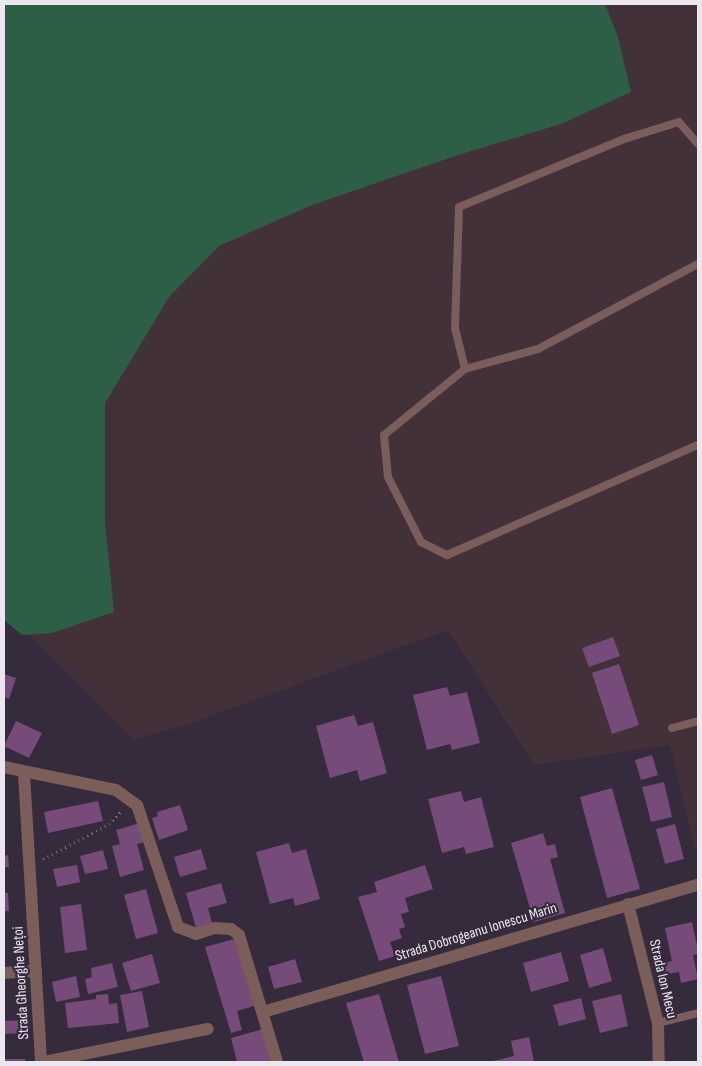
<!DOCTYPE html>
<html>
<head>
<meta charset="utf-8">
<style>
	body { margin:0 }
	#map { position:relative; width:702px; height:1066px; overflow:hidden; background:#352b3c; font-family:"Sofia Sans Condensed",sans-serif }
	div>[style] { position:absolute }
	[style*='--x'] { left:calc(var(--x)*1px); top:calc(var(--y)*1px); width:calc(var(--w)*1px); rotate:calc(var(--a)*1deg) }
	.industrial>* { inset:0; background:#433139 }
	.green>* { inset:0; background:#2d5e46 }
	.building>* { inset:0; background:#764b79 }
	.path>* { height:3px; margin-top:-1.5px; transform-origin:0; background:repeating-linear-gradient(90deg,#786f7e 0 1px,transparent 0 5px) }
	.service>* { height:8px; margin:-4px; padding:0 4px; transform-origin:4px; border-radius:4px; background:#7b5d5a }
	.minor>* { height:12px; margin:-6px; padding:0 6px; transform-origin:6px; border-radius:6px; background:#7b5d5a }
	span { translate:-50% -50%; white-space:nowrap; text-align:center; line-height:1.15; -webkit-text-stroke:4.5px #352b3c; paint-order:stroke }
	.street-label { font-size:15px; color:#ece6f1 }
	.frame { position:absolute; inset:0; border:5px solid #ece6f1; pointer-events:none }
</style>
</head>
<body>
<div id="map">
	<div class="industrial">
		<i style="clip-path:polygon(460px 4px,698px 4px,698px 849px,695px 850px,670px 745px,534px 765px,448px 630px,183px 726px,134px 739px,21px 627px,4px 390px,175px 221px)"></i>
	</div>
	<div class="green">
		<i style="clip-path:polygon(4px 4px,605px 4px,618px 37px,631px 92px,561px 124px,458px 155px,312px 205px,219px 246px,169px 297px,105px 403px,105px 522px,114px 612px,52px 633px,22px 635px,4px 620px)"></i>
	</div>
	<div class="building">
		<i style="clip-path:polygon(613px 637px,620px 656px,589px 667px,582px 648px)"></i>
		<i style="clip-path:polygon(619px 664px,639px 725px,612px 734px,592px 673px)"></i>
		<i style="clip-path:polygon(4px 674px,16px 678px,9px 699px,4px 697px)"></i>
		<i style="clip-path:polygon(447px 687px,450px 696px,467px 692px,480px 743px,452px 750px,450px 744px,427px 750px,413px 695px)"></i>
		<i style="clip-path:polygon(354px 715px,358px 726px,373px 722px,387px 773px,360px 781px,357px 770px,330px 778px,316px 726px)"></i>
		<i style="clip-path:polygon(16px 721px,42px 733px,29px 758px,4px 746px)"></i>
		<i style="clip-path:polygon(652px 755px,658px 775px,641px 780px,635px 760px)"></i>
		<i style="clip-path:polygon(664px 782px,672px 817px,651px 822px,642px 787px)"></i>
		<i style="clip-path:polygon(612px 788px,640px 889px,607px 898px,580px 797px)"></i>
		<i style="clip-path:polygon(461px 791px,464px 802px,481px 797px,494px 847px,466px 854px,464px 847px,442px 853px,428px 799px)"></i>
		<i style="clip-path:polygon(98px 801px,103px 821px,48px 833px,44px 812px)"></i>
		<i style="clip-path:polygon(180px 805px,188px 830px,159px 840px,152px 818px,158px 816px,157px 812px)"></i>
		<i style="clip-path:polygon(140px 823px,145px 842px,137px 844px,144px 870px,120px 877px,112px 846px,120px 844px,116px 830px)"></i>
		<i style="clip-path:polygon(675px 824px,684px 859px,665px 864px,656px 829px)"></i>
		<i style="clip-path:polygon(543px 833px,547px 846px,555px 844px,558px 857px,550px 859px,565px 913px,534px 922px,511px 843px)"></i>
		<i style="clip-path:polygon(289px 843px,292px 853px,306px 849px,320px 899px,295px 906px,293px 898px,270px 904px,256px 852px)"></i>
		<i style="clip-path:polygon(201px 849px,207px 869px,180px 877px,174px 857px)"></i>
		<i style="clip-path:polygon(103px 850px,108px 869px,85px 874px,80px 856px)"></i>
		<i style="clip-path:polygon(8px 855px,9px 867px,4px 867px,4px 856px)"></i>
		<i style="clip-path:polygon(77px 865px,80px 882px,57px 887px,53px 869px)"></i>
		<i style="clip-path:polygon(425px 865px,433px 889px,405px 898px,409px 912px,401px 914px,405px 927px,399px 929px,402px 938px,390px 942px,395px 956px,379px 961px,358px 897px,377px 892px,374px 882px)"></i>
		<i style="clip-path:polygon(221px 883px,227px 903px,208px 908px,212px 923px,196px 928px,186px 893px)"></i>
		<i style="clip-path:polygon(146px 889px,158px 933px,136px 939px,124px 895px)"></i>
		<i style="clip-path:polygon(4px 893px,8px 893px,9px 911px,4px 911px)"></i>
		<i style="clip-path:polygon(81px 904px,87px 950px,65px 953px,60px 907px)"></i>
		<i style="clip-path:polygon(692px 922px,698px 950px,698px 954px,693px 955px,698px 979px,681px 983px,679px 972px,661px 975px,659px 964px,672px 961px,665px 928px)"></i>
		<i style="clip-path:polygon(238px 938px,257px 1005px,237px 1011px,242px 1030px,231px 1033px,205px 947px)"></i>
		<i style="clip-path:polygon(603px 948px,612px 981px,589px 988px,580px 955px)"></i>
		<i style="clip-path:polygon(561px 952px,569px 981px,531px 992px,523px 963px)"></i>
		<i style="clip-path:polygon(152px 954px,160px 983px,131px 991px,122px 963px)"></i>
		<i style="clip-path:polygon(295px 959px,302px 982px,274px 989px,268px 967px)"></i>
		<i style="clip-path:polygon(112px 963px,118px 987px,88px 994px,85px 979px,92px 977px,91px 968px)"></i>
		<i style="clip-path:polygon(76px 976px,80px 997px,56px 1002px,52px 982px)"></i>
		<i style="clip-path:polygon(441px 976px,459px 1046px,425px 1054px,407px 985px)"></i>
		<i style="clip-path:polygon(142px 991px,149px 1027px,127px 1032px,120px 995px)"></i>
		<i style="clip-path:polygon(108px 994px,109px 1004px,117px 1003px,119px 1023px,68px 1028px,65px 1003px,96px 999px,96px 995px)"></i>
		<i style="clip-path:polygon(379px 994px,399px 1062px,364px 1062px,346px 1003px)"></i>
		<i style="clip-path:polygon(621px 994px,628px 1026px,600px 1033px,592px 1001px)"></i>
		<i style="clip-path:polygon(581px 998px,586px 1019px,559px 1026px,553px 1005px)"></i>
		<i style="clip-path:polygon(24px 1020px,25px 1033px,4px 1034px,4px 1021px)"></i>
		<i style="clip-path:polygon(263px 1029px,272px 1062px,237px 1062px,231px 1038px)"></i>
		<i style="clip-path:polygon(529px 1037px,534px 1062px,489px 1062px,514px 1056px,511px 1041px)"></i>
		<i style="clip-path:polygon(4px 1059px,25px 1059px,25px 1062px,4px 1062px)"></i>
	</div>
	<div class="path">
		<i style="--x:43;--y:859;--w:75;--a:-27.9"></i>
		<i style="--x:109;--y:824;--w:19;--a:-47"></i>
	</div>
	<div class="service">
		<i style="--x:698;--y:144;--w:29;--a:-131"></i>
		<i style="--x:679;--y:122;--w:58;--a:162.8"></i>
		<i style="--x:624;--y:139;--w:178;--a:157.6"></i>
		<i style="--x:459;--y:207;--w:121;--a:91.9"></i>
		<i style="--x:455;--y:328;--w:42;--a:76.3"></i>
		<i style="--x:465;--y:369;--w:104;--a:140.8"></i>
		<i style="--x:384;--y:435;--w:42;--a:84.6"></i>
		<i style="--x:388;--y:477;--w:73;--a:63.1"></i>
		<i style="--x:421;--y:542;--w:29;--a:27"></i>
		<i style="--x:447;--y:555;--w:274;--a:-23.7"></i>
		<i style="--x:465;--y:369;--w:76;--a:-15.3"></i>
		<i style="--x:538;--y:349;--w:181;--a:-28"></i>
		<i style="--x:672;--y:728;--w:27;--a:-15"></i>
		<i style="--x:658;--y:1023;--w:41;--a:-14"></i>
	</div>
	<div class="minor">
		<i style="--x:4;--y:767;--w:114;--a:11.6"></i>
		<i style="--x:116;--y:790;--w:26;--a:36"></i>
		<i style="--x:137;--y:805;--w:129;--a:71.4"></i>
		<i style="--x:178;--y:927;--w:19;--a:21"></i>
		<i style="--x:196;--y:934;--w:19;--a:-18"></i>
		<i style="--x:214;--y:928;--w:17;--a:3"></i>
		<i style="--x:231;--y:929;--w:10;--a:37"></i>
		<i style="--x:239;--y:935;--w:133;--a:73.3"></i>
		<i style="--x:24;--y:774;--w:289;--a:86.6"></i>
		<i style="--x:628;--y:904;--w:123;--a:75.9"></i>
		<i style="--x:658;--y:1023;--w:39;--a:89"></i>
		<i style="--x:4;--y:973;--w:32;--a:-4"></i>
		<i style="--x:263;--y:1012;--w:453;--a:-16.3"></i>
		<i style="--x:44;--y:1062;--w:167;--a:-11.4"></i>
	</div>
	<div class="street-label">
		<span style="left:476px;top:932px;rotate:-17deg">Strada Dobrogeanu Ionescu Marin</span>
		<span style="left:663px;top:979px;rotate:77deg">Strada Ion Mecu</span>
		<span style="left:21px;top:983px;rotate:-93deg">Strada Gheorghe Nețoi</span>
	</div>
	<div class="frame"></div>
</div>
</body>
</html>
